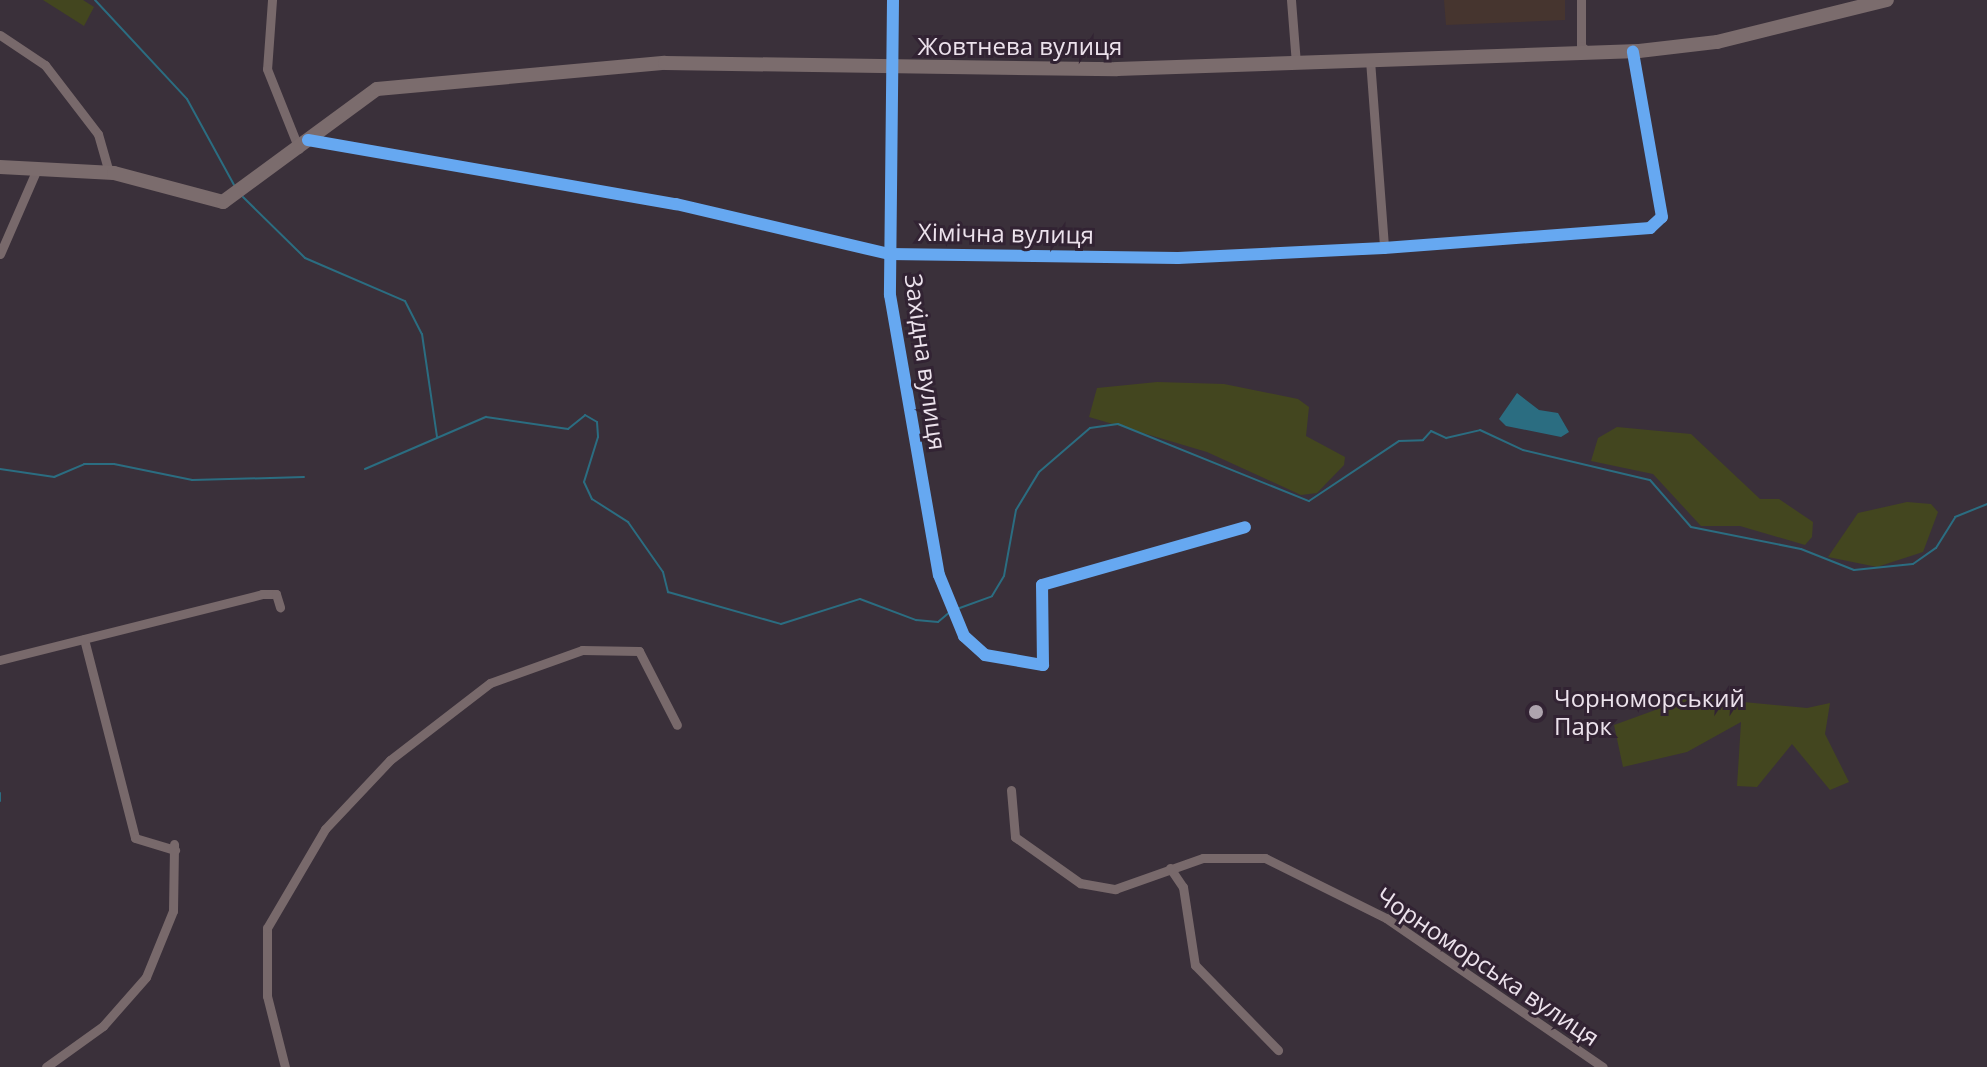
<!DOCTYPE html>
<html>
<head>
<meta charset="utf-8">
<style>
	body { margin:0 }
	#map { position:relative; width:1987px; height:1067px; overflow:hidden; background:#3a303a; font-family:"Open Sans",sans-serif }
	div>[style] { position:absolute }
	[style*='--x'] { left:calc(var(--x)*1px); top:calc(var(--y)*1px); width:calc(var(--w)*1px); rotate:calc(var(--a)*1deg) }
	.education>* { inset:0; background:#46352f }
	.green>* { inset:0; background:#43461f }
	.water>* { inset:0; background:#2b6d81 }
	.stream>* { height:2px; margin:-1px; padding:0 1px; transform-origin:1px; border-radius:1px; background:#2b6d81 }
	.minor>* { height:9px; margin:-4.5px; padding:0 4.5px; transform-origin:4.5px; border-radius:4.5px; background:#78696b }
	.secondary>* { height:14px; margin:-7px; padding:0 7px; transform-origin:7px; border-radius:7px; background:#7b6c6d }
	.cycleway>* { height:12px; margin:-6px; padding:0 6px; transform-origin:6px; border-radius:6px; background:#66a8f1 }
	.dots>* { width:22px; height:22px; translate:-50% -50%; box-sizing:border-box; border:4px solid #322333; border-radius:50% }
	span { translate:-50% -50%; white-space:nowrap; text-align:center; line-height:1.15; -webkit-text-stroke:6px #322333; paint-order:stroke }
	.street-label { font-size:24px; color:#ece2ec }
	.poi-label { font-size:24px; color:#ece2ec }
	.left { translate:0 -50%; text-align:left }
</style>
</head>
<body>
<div id="map">
	<div class="education">
		<i style="clip-path:polygon(1444px 0,1565px 0,1565px 20px,1446px 25px)"></i>
	</div>
	<div class="green">
		<i style="clip-path:polygon(43px 0,83px 0,94px 7px,84px 26px)"></i>
		<i style="clip-path:polygon(1157px 382px,1224px 384px,1298px 399px,1309px 407px,1306px 436px,1345px 457px,1344px 465px,1317px 493px,1301px 495px,1207px 452px,1089px 417px,1097px 388px)"></i>
		<i style="clip-path:polygon(1617px 427px,1691px 434px,1760px 499px,1779px 499px,1813px 522px,1812px 537px,1805px 545px,1740px 526px,1701px 526px,1653px 474px,1591px 461px,1598px 438px)"></i>
		<i style="clip-path:polygon(1907px 502px,1931px 504px,1938px 512px,1923px 552px,1877px 567px,1828px 557px,1858px 513px)"></i>
		<i style="clip-path:polygon(1691px 697px,1807px 708px,1830px 703px,1825px 734px,1849px 782px,1830px 790px,1792px 744px,1757px 787px,1737px 786px,1741px 722px,1687px 752px,1623px 767px,1614px 725px)"></i>
	</div>
	<div class="water">
		<i style="clip-path:polygon(1517px 393px,1539px 410px,1558px 413px,1569px 432px,1561px 437px,1506px 426px,1499px 419px)"></i>
	</div>
	<div class="stream">
		<i style="--x:95;--y:0;--w:135;--a:47.1"></i>
		<i style="--x:187;--y:99;--w:98;--a:61.3"></i>
		<i style="--x:243;--y:197;--w:87;--a:44.5"></i>
		<i style="--x:305;--y:258;--w:109;--a:23.3"></i>
		<i style="--x:405;--y:301;--w:37;--a:63"></i>
		<i style="--x:422;--y:334;--w:104;--a:81.7"></i>
		<i style="--x:0;--y:469;--w:55;--a:8.4"></i>
		<i style="--x:54;--y:477;--w:33;--a:-23"></i>
		<i style="--x:84;--y:464;--w:30;--a:0"></i>
		<i style="--x:114;--y:464;--w:80;--a:11.6"></i>
		<i style="--x:192;--y:480;--w:112;--a:-1.5"></i>
		<i style="--x:365;--y:469;--w:132;--a:-23.3"></i>
		<i style="--x:486;--y:417;--w:83;--a:8.3"></i>
		<i style="--x:568;--y:429;--w:22;--a:-39"></i>
		<i style="--x:585;--y:415;--w:14;--a:30"></i>
		<i style="--x:597;--y:422;--w:15;--a:86"></i>
		<i style="--x:598;--y:437;--w:47;--a:107.3"></i>
		<i style="--x:584;--y:482;--w:19;--a:65"></i>
		<i style="--x:592;--y:499;--w:43;--a:32.6"></i>
		<i style="--x:628;--y:522;--w:61;--a:55"></i>
		<i style="--x:663;--y:572;--w:21;--a:76"></i>
		<i style="--x:668;--y:592;--w:117;--a:15.8"></i>
		<i style="--x:781;--y:624;--w:83;--a:-17.6"></i>
		<i style="--x:860;--y:599;--w:60;--a:20.6"></i>
		<i style="--x:916;--y:620;--w:22;--a:5"></i>
		<i style="--x:938;--y:622;--w:17;--a:-40"></i>
		<i style="--x:957;--y:609;--w:37;--a:-20"></i>
		<i style="--x:992;--y:596;--w:23;--a:-59"></i>
		<i style="--x:1004;--y:576;--w:67;--a:-79.7"></i>
		<i style="--x:1016;--y:510;--w:44;--a:-58.8"></i>
		<i style="--x:1039;--y:472;--w:67;--a:-40.8"></i>
		<i style="--x:1090;--y:428;--w:28;--a:-8"></i>
		<i style="--x:1118;--y:424;--w:206;--a:22"></i>
		<i style="--x:1309;--y:501;--w:108;--a:-33.7"></i>
		<i style="--x:1399;--y:441;--w:24;--a:-2"></i>
		<i style="--x:1423;--y:440;--w:12;--a:-48"></i>
		<i style="--x:1431;--y:431;--w:17;--a:25"></i>
		<i style="--x:1446;--y:438;--w:35;--a:-13"></i>
		<i style="--x:1480;--y:430;--w:47;--a:24.9"></i>
		<i style="--x:1523;--y:450;--w:130;--a:13.3"></i>
		<i style="--x:1650;--y:480;--w:62;--a:48.9"></i>
		<i style="--x:1691;--y:527;--w:112;--a:11.3"></i>
		<i style="--x:1801;--y:549;--w:57;--a:21.6"></i>
		<i style="--x:1854;--y:570;--w:59;--a:-5.8"></i>
		<i style="--x:1913;--y:564;--w:28;--a:-35"></i>
		<i style="--x:1936;--y:548;--w:36;--a:-58"></i>
		<i style="--x:1955;--y:517;--w:35;--a:-22"></i>
		<i style="--x:0;--y:793;--w:8;--a:90"></i>
	</div>
	<div class="minor">
		<i style="--x:272;--y:0;--w:69;--a:94.1"></i>
		<i style="--x:267;--y:69;--w:86;--a:68.2"></i>
		<i style="--x:893;--y:0;--w:295;--a:90.6"></i>
		<i style="--x:890;--y:295;--w:284;--a:80.1"></i>
		<i style="--x:939;--y:575;--w:66;--a:67.7"></i>
		<i style="--x:964;--y:636;--w:28;--a:42"></i>
		<i style="--x:985;--y:655;--w:59;--a:9.8"></i>
		<i style="--x:1043;--y:665;--w:80;--a:-90.7"></i>
		<i style="--x:1042;--y:585;--w:211;--a:-15.9"></i>
		<i style="--x:1291;--y:0;--w:63;--a:85.5"></i>
		<i style="--x:1581;--y:0;--w:46;--a:90"></i>
		<i style="--x:1581;--y:46;--w:11;--a:41"></i>
		<i style="--x:0;--y:35;--w:54;--a:33.7"></i>
		<i style="--x:45;--y:65;--w:87;--a:52.5"></i>
		<i style="--x:98;--y:134;--w:40;--a:74"></i>
		<i style="--x:1370;--y:60;--w:189;--a:85.7"></i>
		<i style="--x:308;--y:140;--w:374;--a:9.9"></i>
		<i style="--x:676;--y:204;--w:219;--a:13.2"></i>
		<i style="--x:889;--y:254;--w:289;--a:0.8"></i>
		<i style="--x:1178;--y:258;--w:206;--a:-2.8"></i>
		<i style="--x:1384;--y:248;--w:267;--a:-4.3"></i>
		<i style="--x:1650;--y:228;--w:16;--a:-43"></i>
		<i style="--x:1662;--y:217;--w:168;--a:-100"></i>
		<i style="--x:0;--y:254;--w:93;--a:-66.5"></i>
		<i style="--x:84;--y:639;--w:205;--a:75.6"></i>
		<i style="--x:135;--y:838;--w:42;--a:16.7"></i>
		<i style="--x:0;--y:660;--w:270;--a:-14.1"></i>
		<i style="--x:262;--y:594;--w:14;--a:0"></i>
		<i style="--x:276;--y:594;--w:14;--a:73"></i>
		<i style="--x:1011;--y:790;--w:47;--a:85.1"></i>
		<i style="--x:1015;--y:837;--w:80;--a:35.3"></i>
		<i style="--x:1080;--y:883;--w:36;--a:10"></i>
		<i style="--x:1115;--y:889;--w:93;--a:-19.4"></i>
		<i style="--x:1203;--y:858;--w:62;--a:0"></i>
		<i style="--x:1265;--y:858;--w:135;--a:26.4"></i>
		<i style="--x:1386;--y:918;--w:263;--a:34.5"></i>
		<i style="--x:1170;--y:868;--w:23;--a:56"></i>
		<i style="--x:1183;--y:887;--w:79;--a:81.3"></i>
		<i style="--x:1195;--y:965;--w:119;--a:45.7"></i>
		<i style="--x:46;--y:1067;--w:70;--a:-35.7"></i>
		<i style="--x:103;--y:1026;--w:65;--a:-48.7"></i>
		<i style="--x:146;--y:977;--w:71;--a:-67.8"></i>
		<i style="--x:173;--y:911;--w:67;--a:-89.1"></i>
		<i style="--x:285;--y:1067;--w:73;--a:-104.2"></i>
		<i style="--x:267;--y:996;--w:68;--a:-90"></i>
		<i style="--x:267;--y:928;--w:115;--a:-59.6"></i>
		<i style="--x:325;--y:829;--w:95;--a:-46.7"></i>
		<i style="--x:390;--y:760;--w:126;--a:-37.6"></i>
		<i style="--x:490;--y:683;--w:98;--a:-19.7"></i>
		<i style="--x:582;--y:650;--w:57;--a:1"></i>
		<i style="--x:639;--y:651;--w:83;--a:62.8"></i>
	</div>
	<div class="secondary">
		<i style="--x:0;--y:167;--w:114;--a:3"></i>
		<i style="--x:114;--y:173;--w:113;--a:14.9"></i>
		<i style="--x:223;--y:202;--w:191;--a:-36.3"></i>
		<i style="--x:377;--y:89;--w:289;--a:-5.2"></i>
		<i style="--x:665;--y:63;--w:452;--a:0.8"></i>
		<i style="--x:1117;--y:69;--w:522;--a:-1.97"></i>
		<i style="--x:1639;--y:51;--w:79;--a:-6.6"></i>
		<i style="--x:1717;--y:42;--w:175;--a:-13.9"></i>
	</div>
	<div class="cycleway">
		<i style="--x:893;--y:0;--w:295;--a:90.6"></i>
		<i style="--x:890;--y:295;--w:284;--a:80.1"></i>
		<i style="--x:939;--y:575;--w:66;--a:67.7"></i>
		<i style="--x:964;--y:636;--w:28;--a:42"></i>
		<i style="--x:985;--y:655;--w:59;--a:9.8"></i>
		<i style="--x:1043;--y:665;--w:80;--a:-90.7"></i>
		<i style="--x:1042;--y:585;--w:211;--a:-15.9"></i>
		<i style="--x:308;--y:140;--w:374;--a:9.9"></i>
		<i style="--x:676;--y:204;--w:219;--a:13.2"></i>
		<i style="--x:889;--y:254;--w:289;--a:0.8"></i>
		<i style="--x:1178;--y:258;--w:206;--a:-2.8"></i>
		<i style="--x:1384;--y:248;--w:267;--a:-4.3"></i>
		<i style="--x:1650;--y:228;--w:16;--a:-43"></i>
		<i style="--x:1662;--y:217;--w:168;--a:-100"></i>
	</div>
	<div class="dots">
		<i style="left:1536px;top:712px;background:#aea4ae"></i>
	</div>
	<div class="street-label">
		<span style="left:1020px;top:46px">Жовтнева вулиця</span>
		<span style="left:1006px;top:233px;rotate:1deg">Хімічна вулиця</span>
		<span style="left:926px;top:362px;rotate:82deg">Західна вулиця</span>
		<span style="left:1488px;top:966px;rotate:34deg">Чорноморська вулиця</span>
	</div>
	<div class="poi-label">
		<span class="left" style="left:1554px;top:712px">Чорноморський<br>Парк</span>
	</div>
</div>
</body>
</html>
